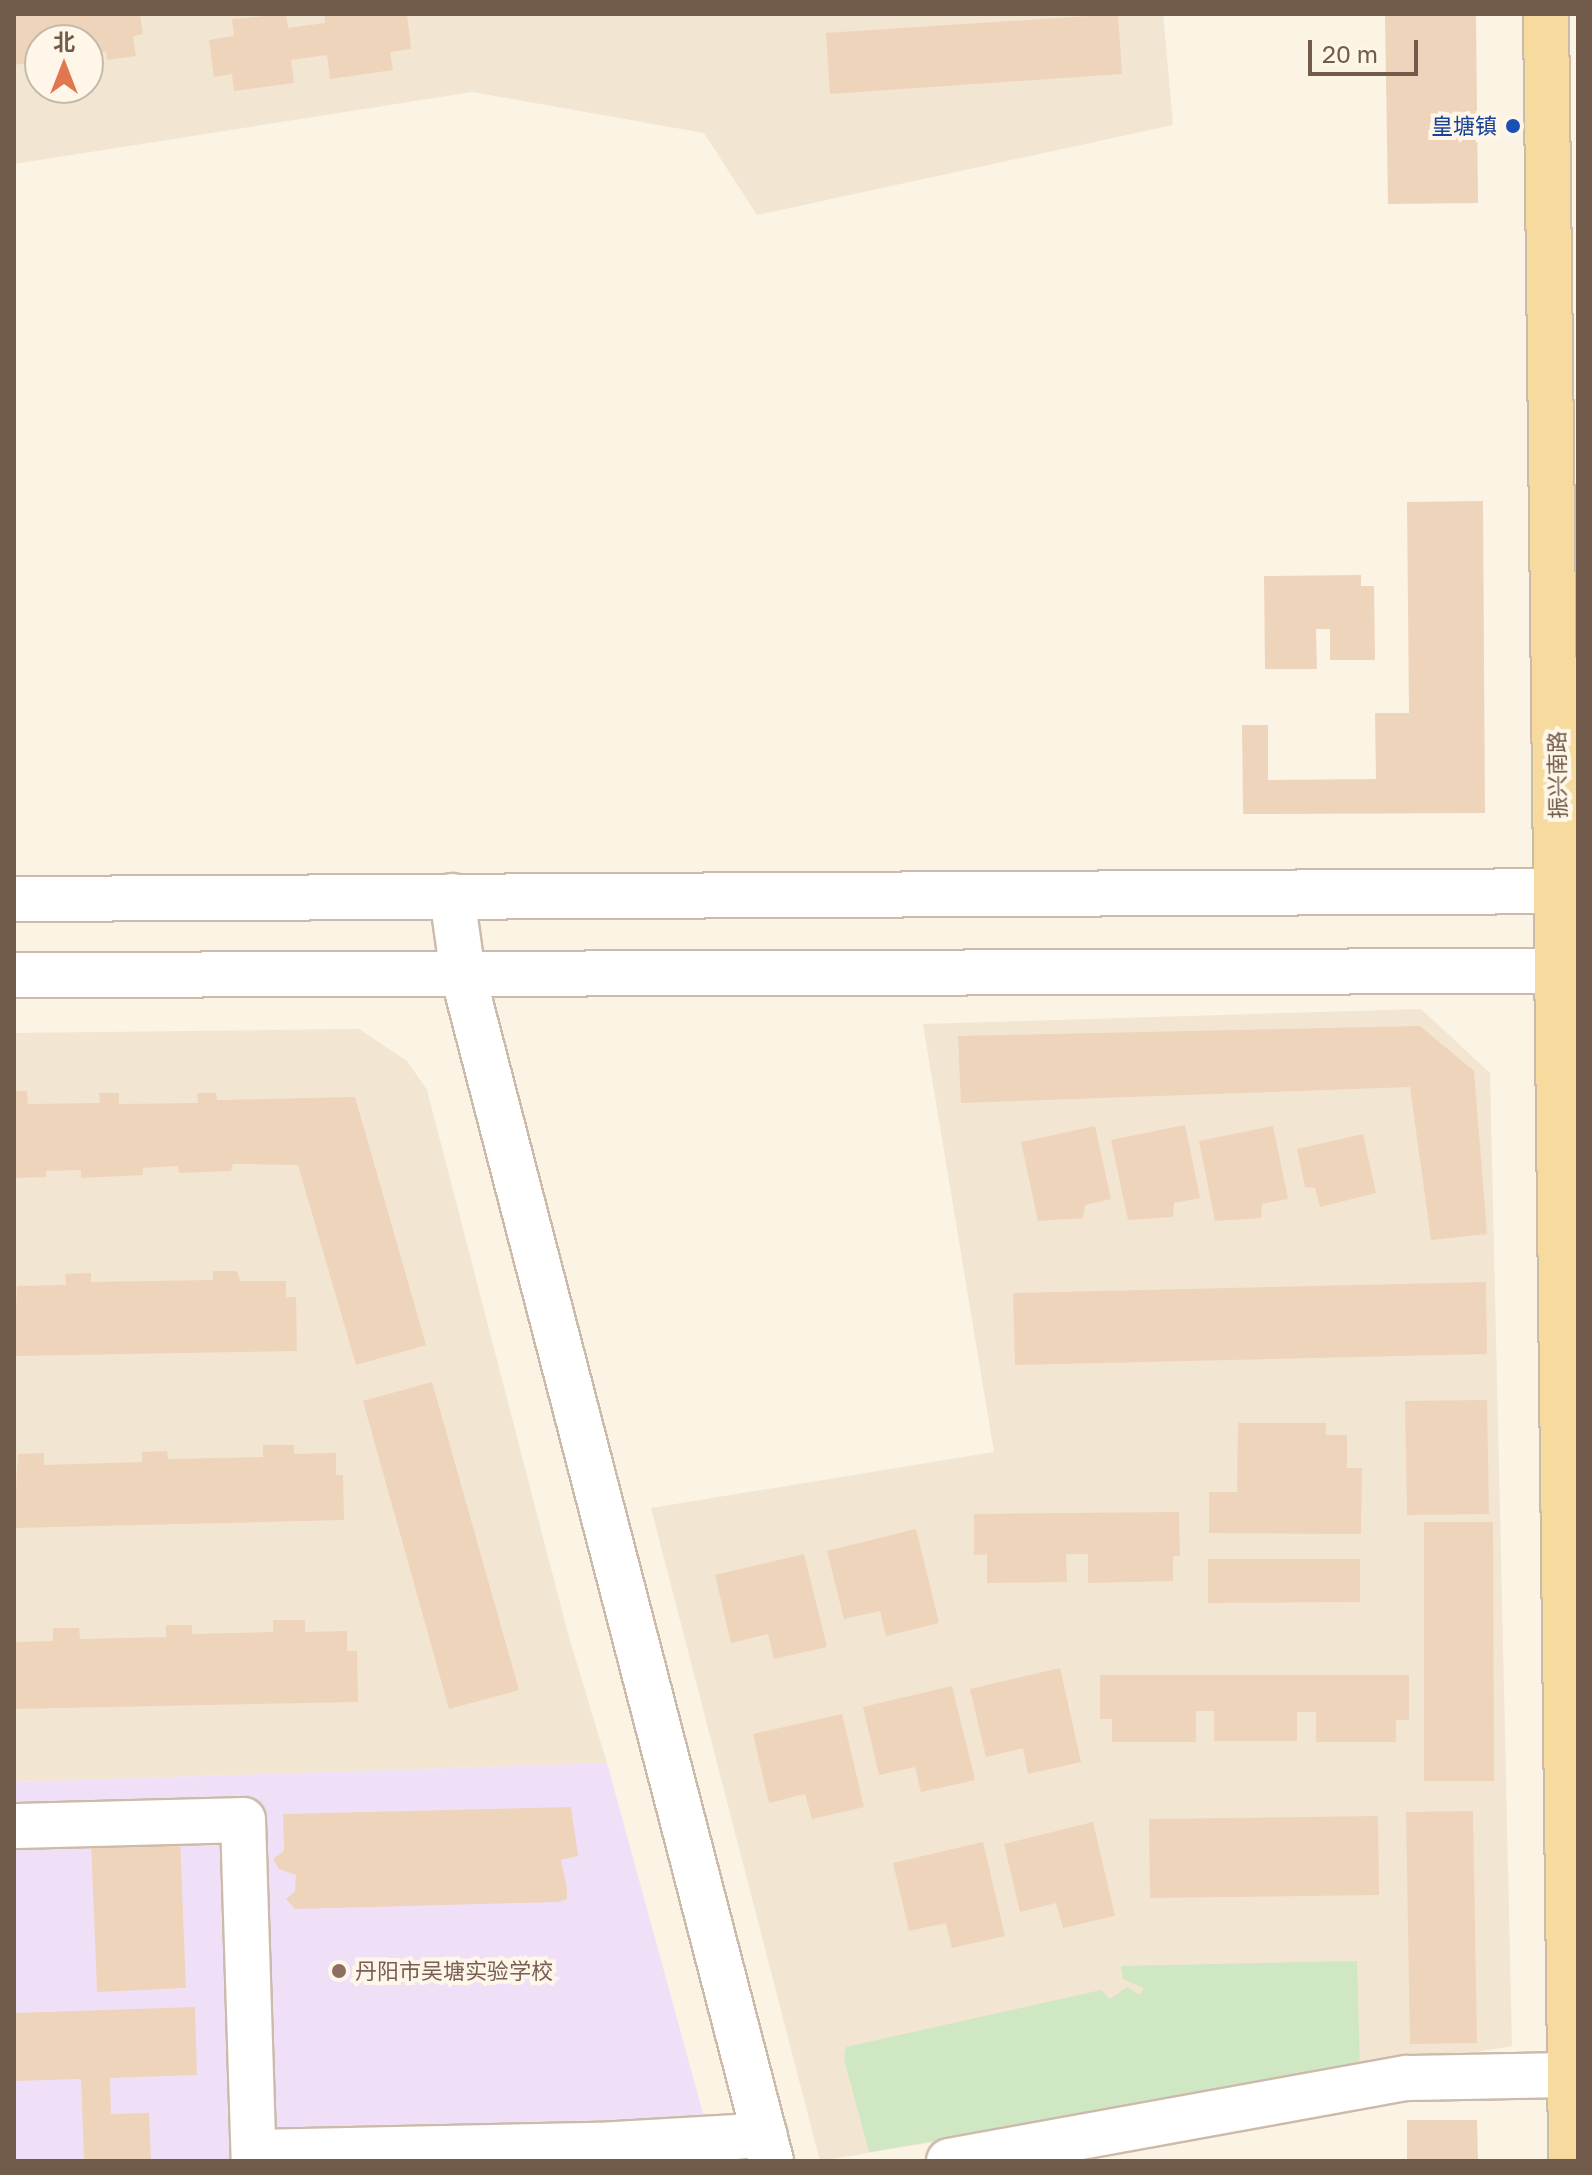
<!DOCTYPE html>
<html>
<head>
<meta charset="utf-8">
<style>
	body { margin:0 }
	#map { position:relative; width:1592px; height:2175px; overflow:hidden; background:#fbf3e3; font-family:"Golos Text","Noto Sans SC",sans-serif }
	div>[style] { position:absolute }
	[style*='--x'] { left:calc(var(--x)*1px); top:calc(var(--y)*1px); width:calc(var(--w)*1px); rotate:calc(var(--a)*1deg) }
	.residential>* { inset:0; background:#f2e5d2 }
	.education>* { inset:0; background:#f0e0f7 }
	.green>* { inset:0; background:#cfe8c3 }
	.building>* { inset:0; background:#efd4bc }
	.roads { filter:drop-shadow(2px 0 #cba) drop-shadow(-2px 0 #cba) drop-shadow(0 2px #cba) drop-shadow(0 -2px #cba) }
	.minor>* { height:44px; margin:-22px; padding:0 22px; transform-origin:22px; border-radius:22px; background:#fff }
	.major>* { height:44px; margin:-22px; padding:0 22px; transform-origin:22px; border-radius:22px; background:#f7db9e }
	.dots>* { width:22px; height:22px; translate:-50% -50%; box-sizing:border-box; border:4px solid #fef7e9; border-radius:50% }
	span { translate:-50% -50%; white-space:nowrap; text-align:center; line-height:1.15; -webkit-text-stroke:8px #fef7e9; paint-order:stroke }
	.transit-label { font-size:22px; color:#164399 }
	.right { translate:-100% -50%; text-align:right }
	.street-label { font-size:22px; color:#725b4a }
	.education-label { font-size:22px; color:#785e54 }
	.left { translate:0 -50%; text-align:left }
	.frame { position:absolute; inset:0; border:16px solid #725b4a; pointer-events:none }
	.north { position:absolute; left:24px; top:24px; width:80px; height:80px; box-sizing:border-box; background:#fef7e9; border:2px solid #c6b9a9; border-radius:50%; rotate:0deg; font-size:22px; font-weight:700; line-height:32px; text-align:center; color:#725b4a }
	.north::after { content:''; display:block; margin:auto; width:28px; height:36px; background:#e0774e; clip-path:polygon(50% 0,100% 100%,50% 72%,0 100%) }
	.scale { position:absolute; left:1308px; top:40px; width:110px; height:36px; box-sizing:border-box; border:4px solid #725b4a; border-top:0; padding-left:10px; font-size:24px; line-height:28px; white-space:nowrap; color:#725b4a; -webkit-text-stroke:6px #fef7e9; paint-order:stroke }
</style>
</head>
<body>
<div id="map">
	<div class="residential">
		<i style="clip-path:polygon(evenodd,14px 14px,1163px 14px,1173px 125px,757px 215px,704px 133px,472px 92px,14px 164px,14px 14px,40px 40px,88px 40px,88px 88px,40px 88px,40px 40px)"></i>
		<i style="clip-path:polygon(1421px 1009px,1490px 1073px,1512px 2046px,820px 2161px,651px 1508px,994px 1452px,923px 1024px)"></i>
		<i style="clip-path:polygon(359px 1029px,407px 1061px,427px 1090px,568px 1634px,607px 1763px,14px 1782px,14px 1033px)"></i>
	</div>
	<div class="education">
		<i style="clip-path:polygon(607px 1763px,716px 2161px,14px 2161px,14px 1782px)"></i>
	</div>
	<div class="green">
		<i style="clip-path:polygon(1357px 1961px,1360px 2069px,869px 2152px,844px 2059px,846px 2047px,1101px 1990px,1110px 1999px,1127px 1987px,1140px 1995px,1144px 1988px,1123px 1979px,1121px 1966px)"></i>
	</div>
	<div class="building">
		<i style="clip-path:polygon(14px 14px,140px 14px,143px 34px,133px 36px,136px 56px,107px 60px,106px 52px,88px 54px,88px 40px,40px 40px,40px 61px,14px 65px)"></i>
		<i style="clip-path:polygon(286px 14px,288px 28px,325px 23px,324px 14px,407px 14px,411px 49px,390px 52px,393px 70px,330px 79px,327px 55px,291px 60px,294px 83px,234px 91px,232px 74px,214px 77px,209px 40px,234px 36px,232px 19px)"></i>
		<i style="clip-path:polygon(1118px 14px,1122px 74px,830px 94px,826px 33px)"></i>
		<i style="clip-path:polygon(1385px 14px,1476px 14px,1478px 203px,1388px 204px)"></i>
		<i style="clip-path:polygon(1483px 501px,1485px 813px,1243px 814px,1242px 725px,1268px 725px,1268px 780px,1376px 779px,1375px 713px,1409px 713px,1407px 502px)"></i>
		<i style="clip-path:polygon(1361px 575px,1361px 586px,1374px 586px,1375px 660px,1330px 660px,1330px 629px,1316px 629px,1317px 669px,1265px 669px,1264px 576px)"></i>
		<i style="clip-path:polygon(1420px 1026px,1474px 1071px,1487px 1234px,1431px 1240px,1410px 1087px,961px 1103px,958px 1036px)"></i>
		<i style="clip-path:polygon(14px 1091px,27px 1091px,28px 1104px,100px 1103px,99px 1093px,119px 1093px,119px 1104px,198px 1103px,197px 1093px,216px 1093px,217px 1100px,355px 1097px,426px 1345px,356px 1365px,298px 1165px,233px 1164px,231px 1171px,179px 1173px,178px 1166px,143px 1168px,143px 1175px,81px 1178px,81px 1170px,46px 1171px,46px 1177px,14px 1178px)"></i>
		<i style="clip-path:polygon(1185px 1125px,1200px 1198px,1174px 1203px,1173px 1217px,1128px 1220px,1111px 1140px)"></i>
		<i style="clip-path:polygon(1095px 1126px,1111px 1199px,1085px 1205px,1083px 1218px,1038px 1221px,1021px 1142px)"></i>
		<i style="clip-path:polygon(1273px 1126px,1288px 1199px,1262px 1204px,1261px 1218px,1215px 1221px,1199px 1141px)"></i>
		<i style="clip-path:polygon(1363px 1134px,1376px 1193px,1320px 1207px,1315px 1188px,1305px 1187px,1297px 1149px)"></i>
		<i style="clip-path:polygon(213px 1271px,237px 1271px,240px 1281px,286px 1281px,286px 1297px,296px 1297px,297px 1351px,14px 1356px,17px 1286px,66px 1285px,65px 1274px,91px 1273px,91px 1282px,213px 1280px)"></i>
		<i style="clip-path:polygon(1486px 1282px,1487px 1354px,1015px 1365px,1013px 1293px)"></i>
		<i style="clip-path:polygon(432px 1382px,519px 1690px,449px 1709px,363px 1401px)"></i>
		<i style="clip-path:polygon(1487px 1400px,1489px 1514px,1407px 1515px,1405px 1401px)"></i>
		<i style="clip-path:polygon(1238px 1423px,1326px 1423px,1326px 1435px,1347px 1435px,1347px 1468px,1362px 1468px,1361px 1534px,1209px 1533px,1209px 1492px,1237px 1492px)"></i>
		<i style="clip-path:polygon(263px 1445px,294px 1445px,294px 1454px,336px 1453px,336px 1475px,343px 1475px,344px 1520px,14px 1528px,18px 1454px,44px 1453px,44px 1465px,142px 1462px,142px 1452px,167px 1451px,168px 1459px,263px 1457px)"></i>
		<i style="clip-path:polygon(1179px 1512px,1180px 1556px,1173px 1556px,1173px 1581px,1088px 1583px,1088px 1554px,1066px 1554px,1067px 1582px,987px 1583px,987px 1554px,974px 1555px,974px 1514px)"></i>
		<i style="clip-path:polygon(1424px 1522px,1493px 1522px,1494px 1781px,1424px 1781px)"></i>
		<i style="clip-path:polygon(916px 1529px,939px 1623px,886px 1636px,880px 1611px,844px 1619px,827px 1551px)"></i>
		<i style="clip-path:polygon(804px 1554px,827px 1647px,774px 1659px,768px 1634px,731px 1643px,715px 1575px)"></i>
		<i style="clip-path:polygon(1208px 1559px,1360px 1559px,1360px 1602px,1208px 1603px)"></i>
		<i style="clip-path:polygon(273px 1620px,305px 1620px,305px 1632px,347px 1631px,347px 1651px,357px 1651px,358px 1702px,14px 1709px,14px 1642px,53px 1641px,53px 1628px,79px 1628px,80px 1639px,166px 1637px,166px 1625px,192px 1625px,192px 1634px,273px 1632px)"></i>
		<i style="clip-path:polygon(1060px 1668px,1081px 1762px,1028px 1774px,1023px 1748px,986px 1757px,970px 1689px)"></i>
		<i style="clip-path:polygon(1100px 1675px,1409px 1675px,1409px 1720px,1396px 1720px,1396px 1742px,1316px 1742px,1316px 1712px,1297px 1712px,1297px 1741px,1214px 1741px,1214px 1711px,1196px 1711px,1196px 1742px,1112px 1742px,1112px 1719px,1100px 1719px)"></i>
		<i style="clip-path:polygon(952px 1686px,975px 1780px,921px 1792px,915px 1767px,879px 1775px,863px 1707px)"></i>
		<i style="clip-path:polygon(842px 1714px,864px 1807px,812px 1819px,805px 1794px,769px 1803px,753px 1734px)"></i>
		<i style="clip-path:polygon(571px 1807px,578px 1856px,561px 1860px,567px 1889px,567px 1899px,559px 1902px,295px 1909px,286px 1899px,295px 1891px,296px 1875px,279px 1869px,273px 1859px,284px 1851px,283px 1814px)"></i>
		<i style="clip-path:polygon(1473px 1811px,1477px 2043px,1410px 2044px,1406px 1812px)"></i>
		<i style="clip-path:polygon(1378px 1816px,1379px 1895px,1150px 1898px,1149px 1819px)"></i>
		<i style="clip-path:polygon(1093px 1822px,1115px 1916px,1063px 1928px,1056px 1903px,1020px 1912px,1004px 1844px)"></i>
		<i style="clip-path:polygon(180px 1837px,186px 1988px,97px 1992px,91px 1841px)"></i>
		<i style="clip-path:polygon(983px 1842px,1005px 1936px,952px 1948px,946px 1923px,909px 1931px,893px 1863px)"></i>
		<i style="clip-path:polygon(195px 2007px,197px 2075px,110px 2078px,111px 2114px,149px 2113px,151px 2161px,84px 2161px,81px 2079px,14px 2081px,14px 2013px)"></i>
		<i style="clip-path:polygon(1407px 2120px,1477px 2120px,1478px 2161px,1407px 2161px)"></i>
	</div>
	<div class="roads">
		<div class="minor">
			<i style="--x:452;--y:896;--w:80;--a:82.1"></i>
			<i style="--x:463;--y:975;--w:1225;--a:75.44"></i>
			<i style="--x:14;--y:899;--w:1564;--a:-0.29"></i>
			<i style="--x:14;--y:975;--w:1564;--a:-0.15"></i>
			<i style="--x:14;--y:1826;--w:229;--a:-1.5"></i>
			<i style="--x:243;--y:1820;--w:341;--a:88.2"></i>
			<i style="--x:254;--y:2152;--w:345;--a:-1.2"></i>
			<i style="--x:599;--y:2145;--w:166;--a:-3.4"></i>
			<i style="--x:949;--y:2161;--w:465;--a:-10.3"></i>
			<i style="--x:1407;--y:2078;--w:163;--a:-1.1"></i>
		</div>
		<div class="major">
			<i style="--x:1546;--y:14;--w:2147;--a:89.33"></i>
		</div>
	</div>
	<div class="dots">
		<i style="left:1513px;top:126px;background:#1a4fb4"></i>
		<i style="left:339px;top:1971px;background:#8d6e63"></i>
	</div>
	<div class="transit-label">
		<span class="right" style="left:1497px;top:126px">皇塘镇</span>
	</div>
	<div class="street-label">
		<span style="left:1557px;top:775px;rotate:-91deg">振兴南路</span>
	</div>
	<div class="education-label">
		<span class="left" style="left:355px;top:1971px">丹阳市吴塘实验学校</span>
	</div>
	<div class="frame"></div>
	<div class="north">北</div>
	<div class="scale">20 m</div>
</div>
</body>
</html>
